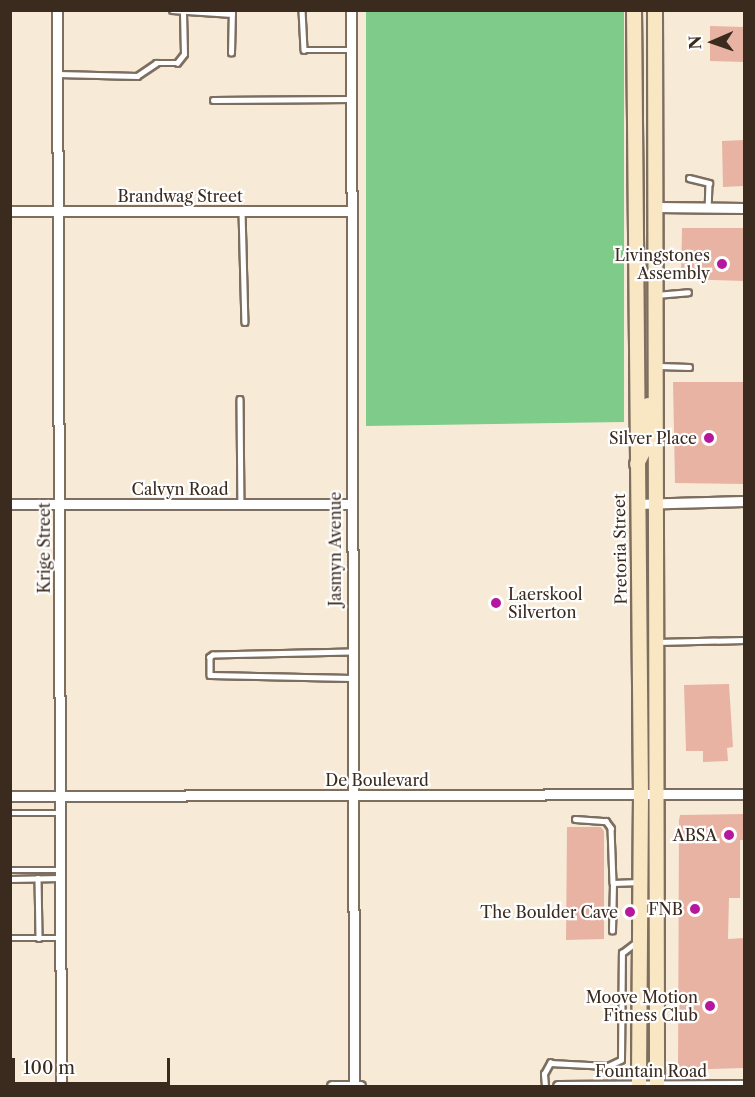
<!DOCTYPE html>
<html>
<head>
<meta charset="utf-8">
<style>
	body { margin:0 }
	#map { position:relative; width:755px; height:1097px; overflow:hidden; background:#f7ebd8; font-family:"Libre Caslon Text",serif }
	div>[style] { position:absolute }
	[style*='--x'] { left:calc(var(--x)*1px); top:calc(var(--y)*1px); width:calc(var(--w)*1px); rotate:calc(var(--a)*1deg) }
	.green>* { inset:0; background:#7ecb8a }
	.building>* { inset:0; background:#e9b3a4 }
	.roads { filter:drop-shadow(2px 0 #7d6e5f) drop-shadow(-2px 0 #7d6e5f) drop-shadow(0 2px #7d6e5f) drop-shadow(0 -2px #7d6e5f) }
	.service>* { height:4.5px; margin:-2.25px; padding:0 2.25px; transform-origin:2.25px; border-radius:2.25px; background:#fff }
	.minor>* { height:9px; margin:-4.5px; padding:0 4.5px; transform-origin:4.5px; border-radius:4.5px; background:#fff }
	.secondary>* { height:14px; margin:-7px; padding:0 7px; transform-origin:7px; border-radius:7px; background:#f9e7c3 }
	.dots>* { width:16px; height:16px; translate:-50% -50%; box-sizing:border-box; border:3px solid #fff; border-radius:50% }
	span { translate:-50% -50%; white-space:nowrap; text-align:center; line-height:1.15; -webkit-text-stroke:4.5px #fff; paint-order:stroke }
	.street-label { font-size:16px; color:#3b2a1e }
	.poi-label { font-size:16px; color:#3b2a1e }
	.right { translate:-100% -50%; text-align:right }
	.left { translate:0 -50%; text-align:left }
	.frame { position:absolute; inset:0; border:12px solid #3b2a1e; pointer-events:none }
	.north { position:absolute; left:683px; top:12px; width:60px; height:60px; -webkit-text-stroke:4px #fff; paint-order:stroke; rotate:268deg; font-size:16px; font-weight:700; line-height:24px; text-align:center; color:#3b2a1e }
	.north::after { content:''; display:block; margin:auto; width:21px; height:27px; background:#3b2a1e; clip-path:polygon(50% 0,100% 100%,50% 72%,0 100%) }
	.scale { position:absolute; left:12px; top:1058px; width:158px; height:27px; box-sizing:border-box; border:3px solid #3b2a1e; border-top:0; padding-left:8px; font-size:18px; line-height:21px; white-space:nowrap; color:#3b2a1e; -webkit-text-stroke:4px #fff; paint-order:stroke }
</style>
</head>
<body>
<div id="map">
	<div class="green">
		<i style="clip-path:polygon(366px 11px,624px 11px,624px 422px,366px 426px)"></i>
	</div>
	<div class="building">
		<i style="clip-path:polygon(710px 26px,744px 27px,744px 62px,710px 61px)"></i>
		<i style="clip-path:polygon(744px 140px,744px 186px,723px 187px,722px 141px)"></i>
		<i style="clip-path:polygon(682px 228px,744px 228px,744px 281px,681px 279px)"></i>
		<i style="clip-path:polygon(673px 382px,744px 382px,744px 484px,675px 483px)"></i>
		<i style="clip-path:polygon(729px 684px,733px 747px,727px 748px,728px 761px,703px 762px,703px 751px,686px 751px,684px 685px)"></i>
		<i style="clip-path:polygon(744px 814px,744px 840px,740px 840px,740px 898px,729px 898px,728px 939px,744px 938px,744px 1068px,678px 1070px,679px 820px,680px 815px)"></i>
		<i style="clip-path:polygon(567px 827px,601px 827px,604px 831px,604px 939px,566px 940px)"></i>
	</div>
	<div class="roads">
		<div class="service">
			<i style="--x:172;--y:10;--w:60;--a:3.8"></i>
			<i style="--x:302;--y:10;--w:40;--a:87.1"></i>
			<i style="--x:304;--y:50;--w:46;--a:0"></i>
			<i style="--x:231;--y:53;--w:43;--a:-88.7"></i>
			<i style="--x:58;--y:74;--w:79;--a:1.5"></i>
			<i style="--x:137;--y:76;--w:23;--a:-34"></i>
			<i style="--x:156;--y:63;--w:21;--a:0"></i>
			<i style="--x:177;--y:63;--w:11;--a:-52"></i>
			<i style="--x:184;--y:54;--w:41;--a:-91.4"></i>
			<i style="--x:213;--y:100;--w:137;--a:-0.4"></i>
			<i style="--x:689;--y:178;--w:21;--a:14"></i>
			<i style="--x:709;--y:183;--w:25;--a:92"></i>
			<i style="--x:242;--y:211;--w:111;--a:88.5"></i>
			<i style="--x:656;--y:295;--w:32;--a:-5"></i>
			<i style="--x:659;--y:366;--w:30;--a:2"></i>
			<i style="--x:240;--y:399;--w:105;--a:89.5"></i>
			<i style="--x:657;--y:642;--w:87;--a:-1.3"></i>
			<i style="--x:351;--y:652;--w:138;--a:178.8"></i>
			<i style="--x:213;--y:655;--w:4;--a:146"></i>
			<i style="--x:210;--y:657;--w:18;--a:90"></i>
			<i style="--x:210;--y:675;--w:141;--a:1.2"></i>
			<i style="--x:10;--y:813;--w:49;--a:0"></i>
			<i style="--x:575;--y:819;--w:31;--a:4"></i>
			<i style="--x:606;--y:821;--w:9;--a:54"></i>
			<i style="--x:611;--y:828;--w:55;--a:87.9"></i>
			<i style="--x:613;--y:883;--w:26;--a:-2"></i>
			<i style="--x:10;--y:870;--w:50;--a:0"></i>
			<i style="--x:38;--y:878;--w:60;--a:89"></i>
			<i style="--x:10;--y:879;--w:50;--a:-1.1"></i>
			<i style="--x:612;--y:931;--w:48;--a:-88.8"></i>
			<i style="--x:10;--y:938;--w:50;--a:0"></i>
			<i style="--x:545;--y:1086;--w:12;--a:-95"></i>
			<i style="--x:544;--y:1074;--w:13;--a:-61"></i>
			<i style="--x:550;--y:1063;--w:58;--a:3"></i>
			<i style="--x:608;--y:1066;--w:14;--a:-25"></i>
			<i style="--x:621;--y:1060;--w:107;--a:-89.5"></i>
			<i style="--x:622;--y:953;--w:20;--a:-37"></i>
		</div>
		<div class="minor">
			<i style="--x:57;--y:10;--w:1076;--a:89.79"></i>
			<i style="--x:351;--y:10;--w:1076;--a:89.84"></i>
			<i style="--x:657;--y:207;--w:87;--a:0.7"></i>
			<i style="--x:10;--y:211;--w:339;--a:0"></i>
			<i style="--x:10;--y:504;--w:340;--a:0"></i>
			<i style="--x:636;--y:504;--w:108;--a:-1.6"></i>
			<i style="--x:10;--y:796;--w:734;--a:-0.16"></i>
			<i style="--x:332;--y:1086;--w:28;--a:0"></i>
			<i style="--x:558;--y:1086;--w:186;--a:-0.3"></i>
		</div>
		<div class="secondary">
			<i style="--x:634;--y:10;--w:784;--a:89.49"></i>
			<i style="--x:641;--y:794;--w:292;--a:90.4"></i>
			<i style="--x:655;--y:10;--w:1076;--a:89.89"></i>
			<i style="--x:637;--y:464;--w:20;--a:-63"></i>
			<i style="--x:646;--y:446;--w:41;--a:-87.2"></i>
		</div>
	</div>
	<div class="dots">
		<i style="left:722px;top:264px;background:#b5179e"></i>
		<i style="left:709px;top:438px;background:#b5179e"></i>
		<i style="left:496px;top:603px;background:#b5179e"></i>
		<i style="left:729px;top:835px;background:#b5179e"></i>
		<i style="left:695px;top:909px;background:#b5179e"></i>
		<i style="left:630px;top:912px;background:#b5179e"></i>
		<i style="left:710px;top:1006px;background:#b5179e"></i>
	</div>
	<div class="street-label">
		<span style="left:180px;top:196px">Brandwag Street</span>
		<span style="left:180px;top:489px">Calvyn Road</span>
		<span style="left:44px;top:548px;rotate:-90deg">Krige Street</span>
		<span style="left:335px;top:549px;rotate:-90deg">Jasmyn Avenue</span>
		<span style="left:620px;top:549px;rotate:-91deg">Pretoria Street</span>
		<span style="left:377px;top:780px">De Boulevard</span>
		<span style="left:651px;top:1071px">Fountain Road</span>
	</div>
	<div class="poi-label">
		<span class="right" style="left:710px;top:264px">Livingstones<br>Assembly</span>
		<span class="right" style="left:697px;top:438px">Silver Place</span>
		<span class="left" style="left:508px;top:603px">Laerskool<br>Silverton</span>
		<span class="right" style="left:717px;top:835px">ABSA</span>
		<span class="right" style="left:683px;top:909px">FNB</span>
		<span class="right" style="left:618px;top:912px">The Boulder Cave</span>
		<span class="right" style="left:698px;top:1006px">Moove Motion<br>Fitness Club</span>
	</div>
	<div class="frame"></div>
	<div class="north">N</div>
	<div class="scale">100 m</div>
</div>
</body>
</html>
